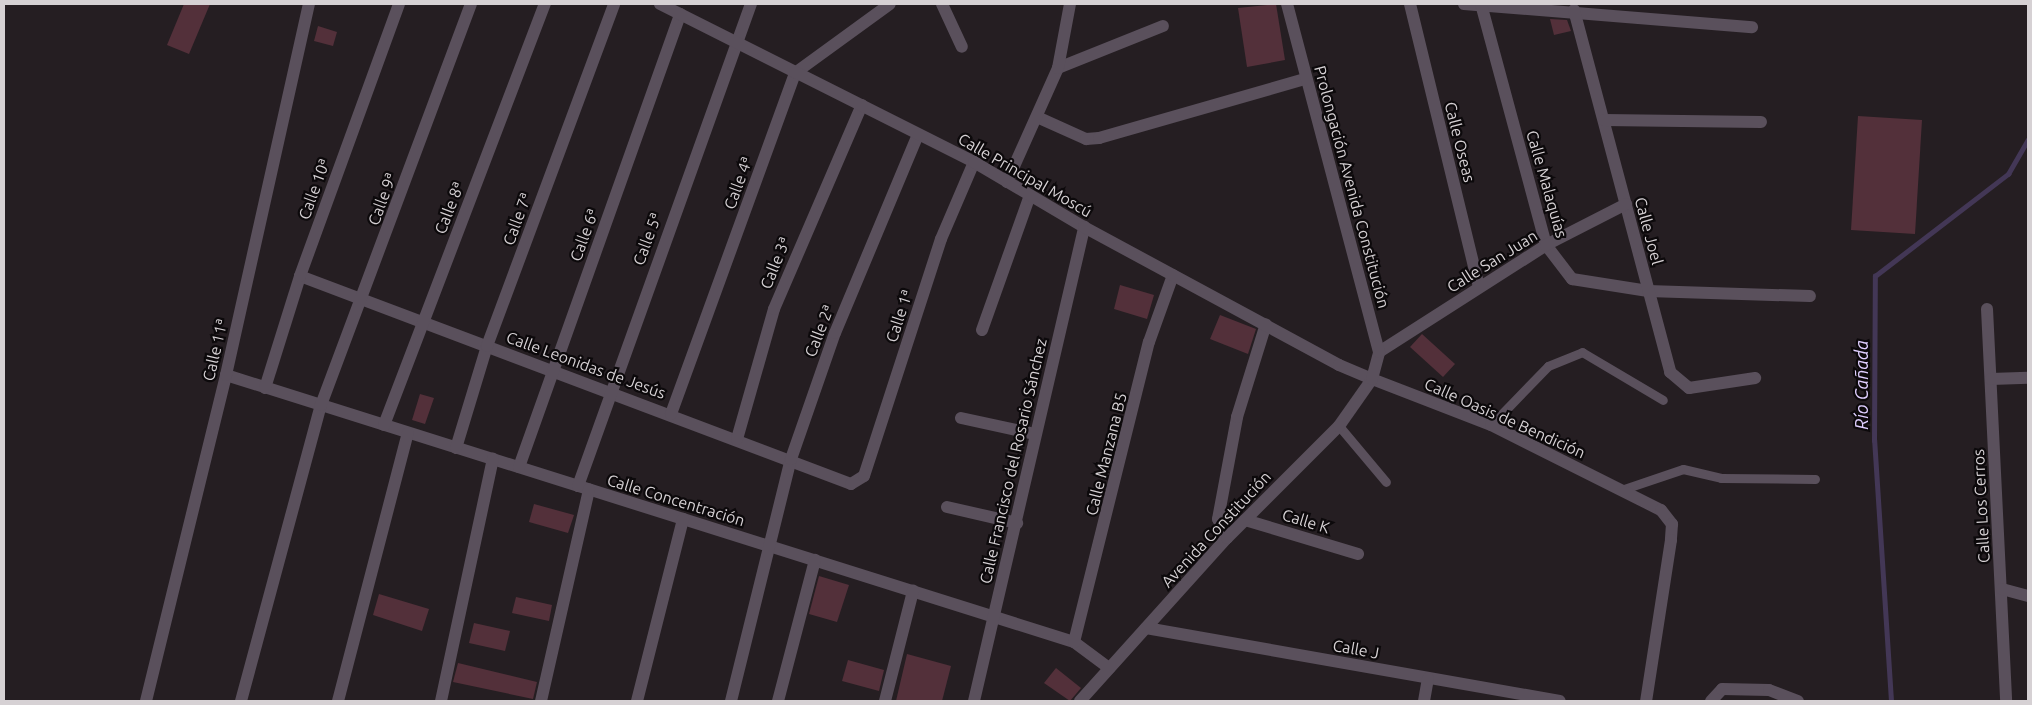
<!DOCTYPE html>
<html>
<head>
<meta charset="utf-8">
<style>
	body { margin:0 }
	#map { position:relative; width:2032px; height:705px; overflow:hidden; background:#251e22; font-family:Ubuntu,sans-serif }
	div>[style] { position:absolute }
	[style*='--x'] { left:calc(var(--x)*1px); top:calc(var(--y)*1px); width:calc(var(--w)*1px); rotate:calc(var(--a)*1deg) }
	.stream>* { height:4.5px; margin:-2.25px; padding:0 2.25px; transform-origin:2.25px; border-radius:2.25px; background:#433756 }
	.building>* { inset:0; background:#53303a }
	.service>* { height:9px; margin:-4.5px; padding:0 4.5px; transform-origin:4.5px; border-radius:4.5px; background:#5a505c }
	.minor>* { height:12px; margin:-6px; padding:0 6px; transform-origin:6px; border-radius:6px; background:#5a505c }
	.tertiary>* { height:12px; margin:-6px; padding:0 6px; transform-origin:6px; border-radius:6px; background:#5a505c }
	span { translate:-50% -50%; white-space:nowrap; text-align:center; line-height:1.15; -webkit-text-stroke:4.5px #0c090b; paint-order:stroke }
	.street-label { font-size:16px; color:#d6d1d4 }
	.water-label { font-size:18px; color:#e0cfff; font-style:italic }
	.frame { position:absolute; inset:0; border:5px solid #d6d1d4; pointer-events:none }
</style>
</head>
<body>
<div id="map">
	<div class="stream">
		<i style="--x:1891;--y:701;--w:261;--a:-93.7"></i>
		<i style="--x:1874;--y:441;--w:165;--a:-89.7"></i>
		<i style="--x:1875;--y:276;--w:168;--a:-37.5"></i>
		<i style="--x:2008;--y:174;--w:39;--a:-60"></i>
	</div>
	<div class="building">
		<i style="clip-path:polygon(184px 4px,210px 4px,189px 54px,167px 45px)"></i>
		<i style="clip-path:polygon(1276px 4px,1285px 60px,1247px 67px,1238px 8px)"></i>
		<i style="clip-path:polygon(1550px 19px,1567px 20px,1571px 31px,1554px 35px)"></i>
		<i style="clip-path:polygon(318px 26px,337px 32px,333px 46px,314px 41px)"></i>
		<i style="clip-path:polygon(1858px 116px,1922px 120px,1915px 234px,1851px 230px)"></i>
		<i style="clip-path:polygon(1120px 285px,1154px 295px,1147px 319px,1114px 309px)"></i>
		<i style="clip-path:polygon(1220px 315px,1256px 329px,1248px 354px,1210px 339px)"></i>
		<i style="clip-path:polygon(1422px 334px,1455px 364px,1443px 377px,1410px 347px)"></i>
		<i style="clip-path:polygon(420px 394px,434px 398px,425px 424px,412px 420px)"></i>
		<i style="clip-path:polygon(534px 504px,574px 515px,568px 533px,529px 522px)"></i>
		<i style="clip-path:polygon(819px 576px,849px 585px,837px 622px,809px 614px)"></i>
		<i style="clip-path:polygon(379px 594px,429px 609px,422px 631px,373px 615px)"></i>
		<i style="clip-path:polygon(516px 597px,552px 605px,549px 621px,512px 613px)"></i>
		<i style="clip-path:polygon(474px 623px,510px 631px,505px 651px,469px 643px)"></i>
		<i style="clip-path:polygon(907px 654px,951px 666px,942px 701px,896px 701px)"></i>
		<i style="clip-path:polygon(848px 660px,884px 670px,879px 691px,842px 681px)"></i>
		<i style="clip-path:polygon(458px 663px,537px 682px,533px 699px,453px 682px)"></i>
		<i style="clip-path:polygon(1056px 668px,1081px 688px,1070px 701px,1044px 683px)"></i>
	</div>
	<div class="service">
		<i style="--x:1491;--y:425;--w:82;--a:-46"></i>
		<i style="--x:1548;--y:366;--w:37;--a:-22"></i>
		<i style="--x:1582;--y:352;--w:94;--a:30.7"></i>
		<i style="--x:1339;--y:426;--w:73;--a:50"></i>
		<i style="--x:1624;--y:489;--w:62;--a:-18.7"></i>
		<i style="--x:1683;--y:469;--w:39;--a:13"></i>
		<i style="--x:1721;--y:478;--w:94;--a:0.6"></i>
	</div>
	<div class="minor">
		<i style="--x:942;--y:4;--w:47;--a:65.1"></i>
		<i style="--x:1410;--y:4;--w:291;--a:76.3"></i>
		<i style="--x:1464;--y:4;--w:289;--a:4.6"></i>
		<i style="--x:1481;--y:4;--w:250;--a:74.9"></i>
		<i style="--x:1546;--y:245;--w:43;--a:52.6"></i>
		<i style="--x:1572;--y:279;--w:77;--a:9"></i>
		<i style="--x:1648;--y:291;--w:162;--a:1.8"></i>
		<i style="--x:1574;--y:10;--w:375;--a:75.1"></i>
		<i style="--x:1670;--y:372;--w:25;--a:40"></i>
		<i style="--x:1689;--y:388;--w:67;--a:-8.6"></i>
		<i style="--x:1058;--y:68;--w:113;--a:-21.8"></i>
		<i style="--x:1037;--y:117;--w:54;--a:24.2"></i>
		<i style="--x:1086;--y:139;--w:13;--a:-4"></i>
		<i style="--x:1099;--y:138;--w:214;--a:-16"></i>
		<i style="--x:1604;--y:120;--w:157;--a:0.7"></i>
		<i style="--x:1007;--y:182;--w:125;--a:-65.9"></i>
		<i style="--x:1058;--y:68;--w:65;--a:-79.4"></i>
		<i style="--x:300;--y:276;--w:589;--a:20.68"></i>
		<i style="--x:851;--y:484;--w:15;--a:-32"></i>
		<i style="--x:864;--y:476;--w:249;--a:-72"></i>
		<i style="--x:941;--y:239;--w:84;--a:-66.8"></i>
		<i style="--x:1987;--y:309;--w:392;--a:87.2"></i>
		<i style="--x:982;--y:330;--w:143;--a:-70.4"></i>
		<i style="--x:1379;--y:352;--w:198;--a:-32.6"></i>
		<i style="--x:1546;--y:245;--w:90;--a:-27.1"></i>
		<i style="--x:226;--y:375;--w:889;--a:17.48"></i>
		<i style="--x:1074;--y:642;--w:44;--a:36.6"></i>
		<i style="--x:1372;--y:379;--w:128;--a:21.1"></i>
		<i style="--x:1491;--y:425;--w:190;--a:26.6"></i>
		<i style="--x:1661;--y:510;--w:18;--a:52"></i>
		<i style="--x:1672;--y:524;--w:16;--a:94"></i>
		<i style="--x:1671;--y:540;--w:163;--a:98.8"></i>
		<i style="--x:1991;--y:379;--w:37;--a:-2"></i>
		<i style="--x:265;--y:388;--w:117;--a:-72.6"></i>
		<i style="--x:300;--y:276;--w:289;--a:-70"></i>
		<i style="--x:671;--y:414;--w:363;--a:-70"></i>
		<i style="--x:795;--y:73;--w:117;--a:-36"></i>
		<i style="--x:961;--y:418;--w:76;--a:12.2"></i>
		<i style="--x:384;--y:425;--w:451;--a:-69.1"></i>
		<i style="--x:737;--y:439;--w:135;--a:-74.1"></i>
		<i style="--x:774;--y:309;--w:222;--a:-66.7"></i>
		<i style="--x:456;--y:448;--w:107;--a:-73.1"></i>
		<i style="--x:487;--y:346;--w:365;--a:-69.6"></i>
		<i style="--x:519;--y:467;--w:481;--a:-70.4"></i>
		<i style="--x:578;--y:486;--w:512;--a:-70.26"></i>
		<i style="--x:947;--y:507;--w:72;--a:12.9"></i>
		<i style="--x:1245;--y:520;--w:118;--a:16.7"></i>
		<i style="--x:1227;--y:538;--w:21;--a:-115"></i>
		<i style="--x:1218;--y:519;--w:104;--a:-79.4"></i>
		<i style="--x:1237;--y:417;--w:97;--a:-72.7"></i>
		<i style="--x:2002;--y:589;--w:27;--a:15"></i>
		<i style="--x:1146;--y:628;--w:420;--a:10"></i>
		<i style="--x:1074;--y:642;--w:309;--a:-76"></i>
		<i style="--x:1149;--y:342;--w:71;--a:-70.3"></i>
		<i style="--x:241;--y:701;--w:307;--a:-74.9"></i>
		<i style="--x:321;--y:405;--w:428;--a:-69.5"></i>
		<i style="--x:338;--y:701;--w:277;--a:-75.4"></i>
		<i style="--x:441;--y:701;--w:248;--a:-77.9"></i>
		<i style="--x:541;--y:701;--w:217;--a:-77.2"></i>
		<i style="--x:637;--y:701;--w:188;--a:-75.8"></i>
		<i style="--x:731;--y:701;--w:249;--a:-76.1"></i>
		<i style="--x:791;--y:459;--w:133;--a:-70.8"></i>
		<i style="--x:835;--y:333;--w:215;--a:-67.3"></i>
		<i style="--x:778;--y:701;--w:146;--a:-75.3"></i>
		<i style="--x:885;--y:701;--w:114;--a:-75.7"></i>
		<i style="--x:974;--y:701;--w:487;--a:-76.9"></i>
		<i style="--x:1424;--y:701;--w:23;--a:-80"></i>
		<i style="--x:1711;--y:701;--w:16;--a:-47"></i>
		<i style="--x:1722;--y:689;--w:47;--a:1.2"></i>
		<i style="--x:1769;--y:690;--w:31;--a:21"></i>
	</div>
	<div class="tertiary">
		<i style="--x:660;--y:4;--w:352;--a:26.7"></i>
		<i style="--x:974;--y:162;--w:128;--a:30.6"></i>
		<i style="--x:1084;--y:227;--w:290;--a:28.4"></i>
		<i style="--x:1339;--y:365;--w:36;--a:23"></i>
		<i style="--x:146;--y:701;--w:336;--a:-76.2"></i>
		<i style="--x:226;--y:375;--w:380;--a:-77.4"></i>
		<i style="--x:1080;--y:701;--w:219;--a:-48"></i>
		<i style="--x:1227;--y:538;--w:158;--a:-45"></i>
		<i style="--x:1339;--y:426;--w:57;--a:-54.9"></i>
		<i style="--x:1372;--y:379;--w:28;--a:-75"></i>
		<i style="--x:1379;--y:352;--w:360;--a:-104.8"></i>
	</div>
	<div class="street-label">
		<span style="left:1460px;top:142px;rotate:76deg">Calle Oseas</span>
		<span style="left:1025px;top:175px;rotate:30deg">Calle Principal Moscú</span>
		<span style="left:738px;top:183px;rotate:-70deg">Calle 4ª</span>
		<span style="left:1547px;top:184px;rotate:74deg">Calle Malaquías</span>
		<span style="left:1352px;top:187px;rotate:75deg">Prolongación Avenida Constitución</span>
		<span style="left:314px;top:189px;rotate:-70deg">Calle 10ª</span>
		<span style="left:382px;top:199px;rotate:-70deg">Calle 9ª</span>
		<span style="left:449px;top:208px;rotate:-69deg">Calle 8ª</span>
		<span style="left:517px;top:219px;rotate:-70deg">Calle 7ª</span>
		<span style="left:1649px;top:231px;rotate:75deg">Calle Joel</span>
		<span style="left:584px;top:235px;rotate:-70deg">Calle 6ª</span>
		<span style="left:647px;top:239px;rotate:-70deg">Calle 5ª</span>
		<span style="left:1492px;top:261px;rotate:-32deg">Calle San Juan</span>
		<span style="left:775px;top:263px;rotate:-68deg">Calle 3ª</span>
		<span style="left:899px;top:316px;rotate:-72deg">Calle 1ª</span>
		<span style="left:819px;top:331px;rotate:-69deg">Calle 2ª</span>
		<span style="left:215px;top:350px;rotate:-77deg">Calle 11ª</span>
		<span style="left:586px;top:365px;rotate:20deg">Calle Leonidas de Jesús</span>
		<span style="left:1505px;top:418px;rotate:24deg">Calle Oasis de Bendición</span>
		<span style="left:1106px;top:454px;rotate:-76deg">Calle Manzana B5</span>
		<span style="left:1013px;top:461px;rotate:-77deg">Calle Francisco del Rosario Sánchez</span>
		<span style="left:676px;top:500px;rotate:17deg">Calle Concentración</span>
		<span style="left:1981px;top:506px;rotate:-93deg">Calle Los Cerros</span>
		<span style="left:1306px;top:521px;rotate:17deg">Calle K</span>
		<span style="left:1216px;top:529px;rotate:-47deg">Avenida Constitución</span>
		<span style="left:1356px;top:649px;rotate:10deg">Calle J</span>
	</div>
	<div class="water-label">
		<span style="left:1861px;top:385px;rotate:-90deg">Río Cañada</span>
	</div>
	<div class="frame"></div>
</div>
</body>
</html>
